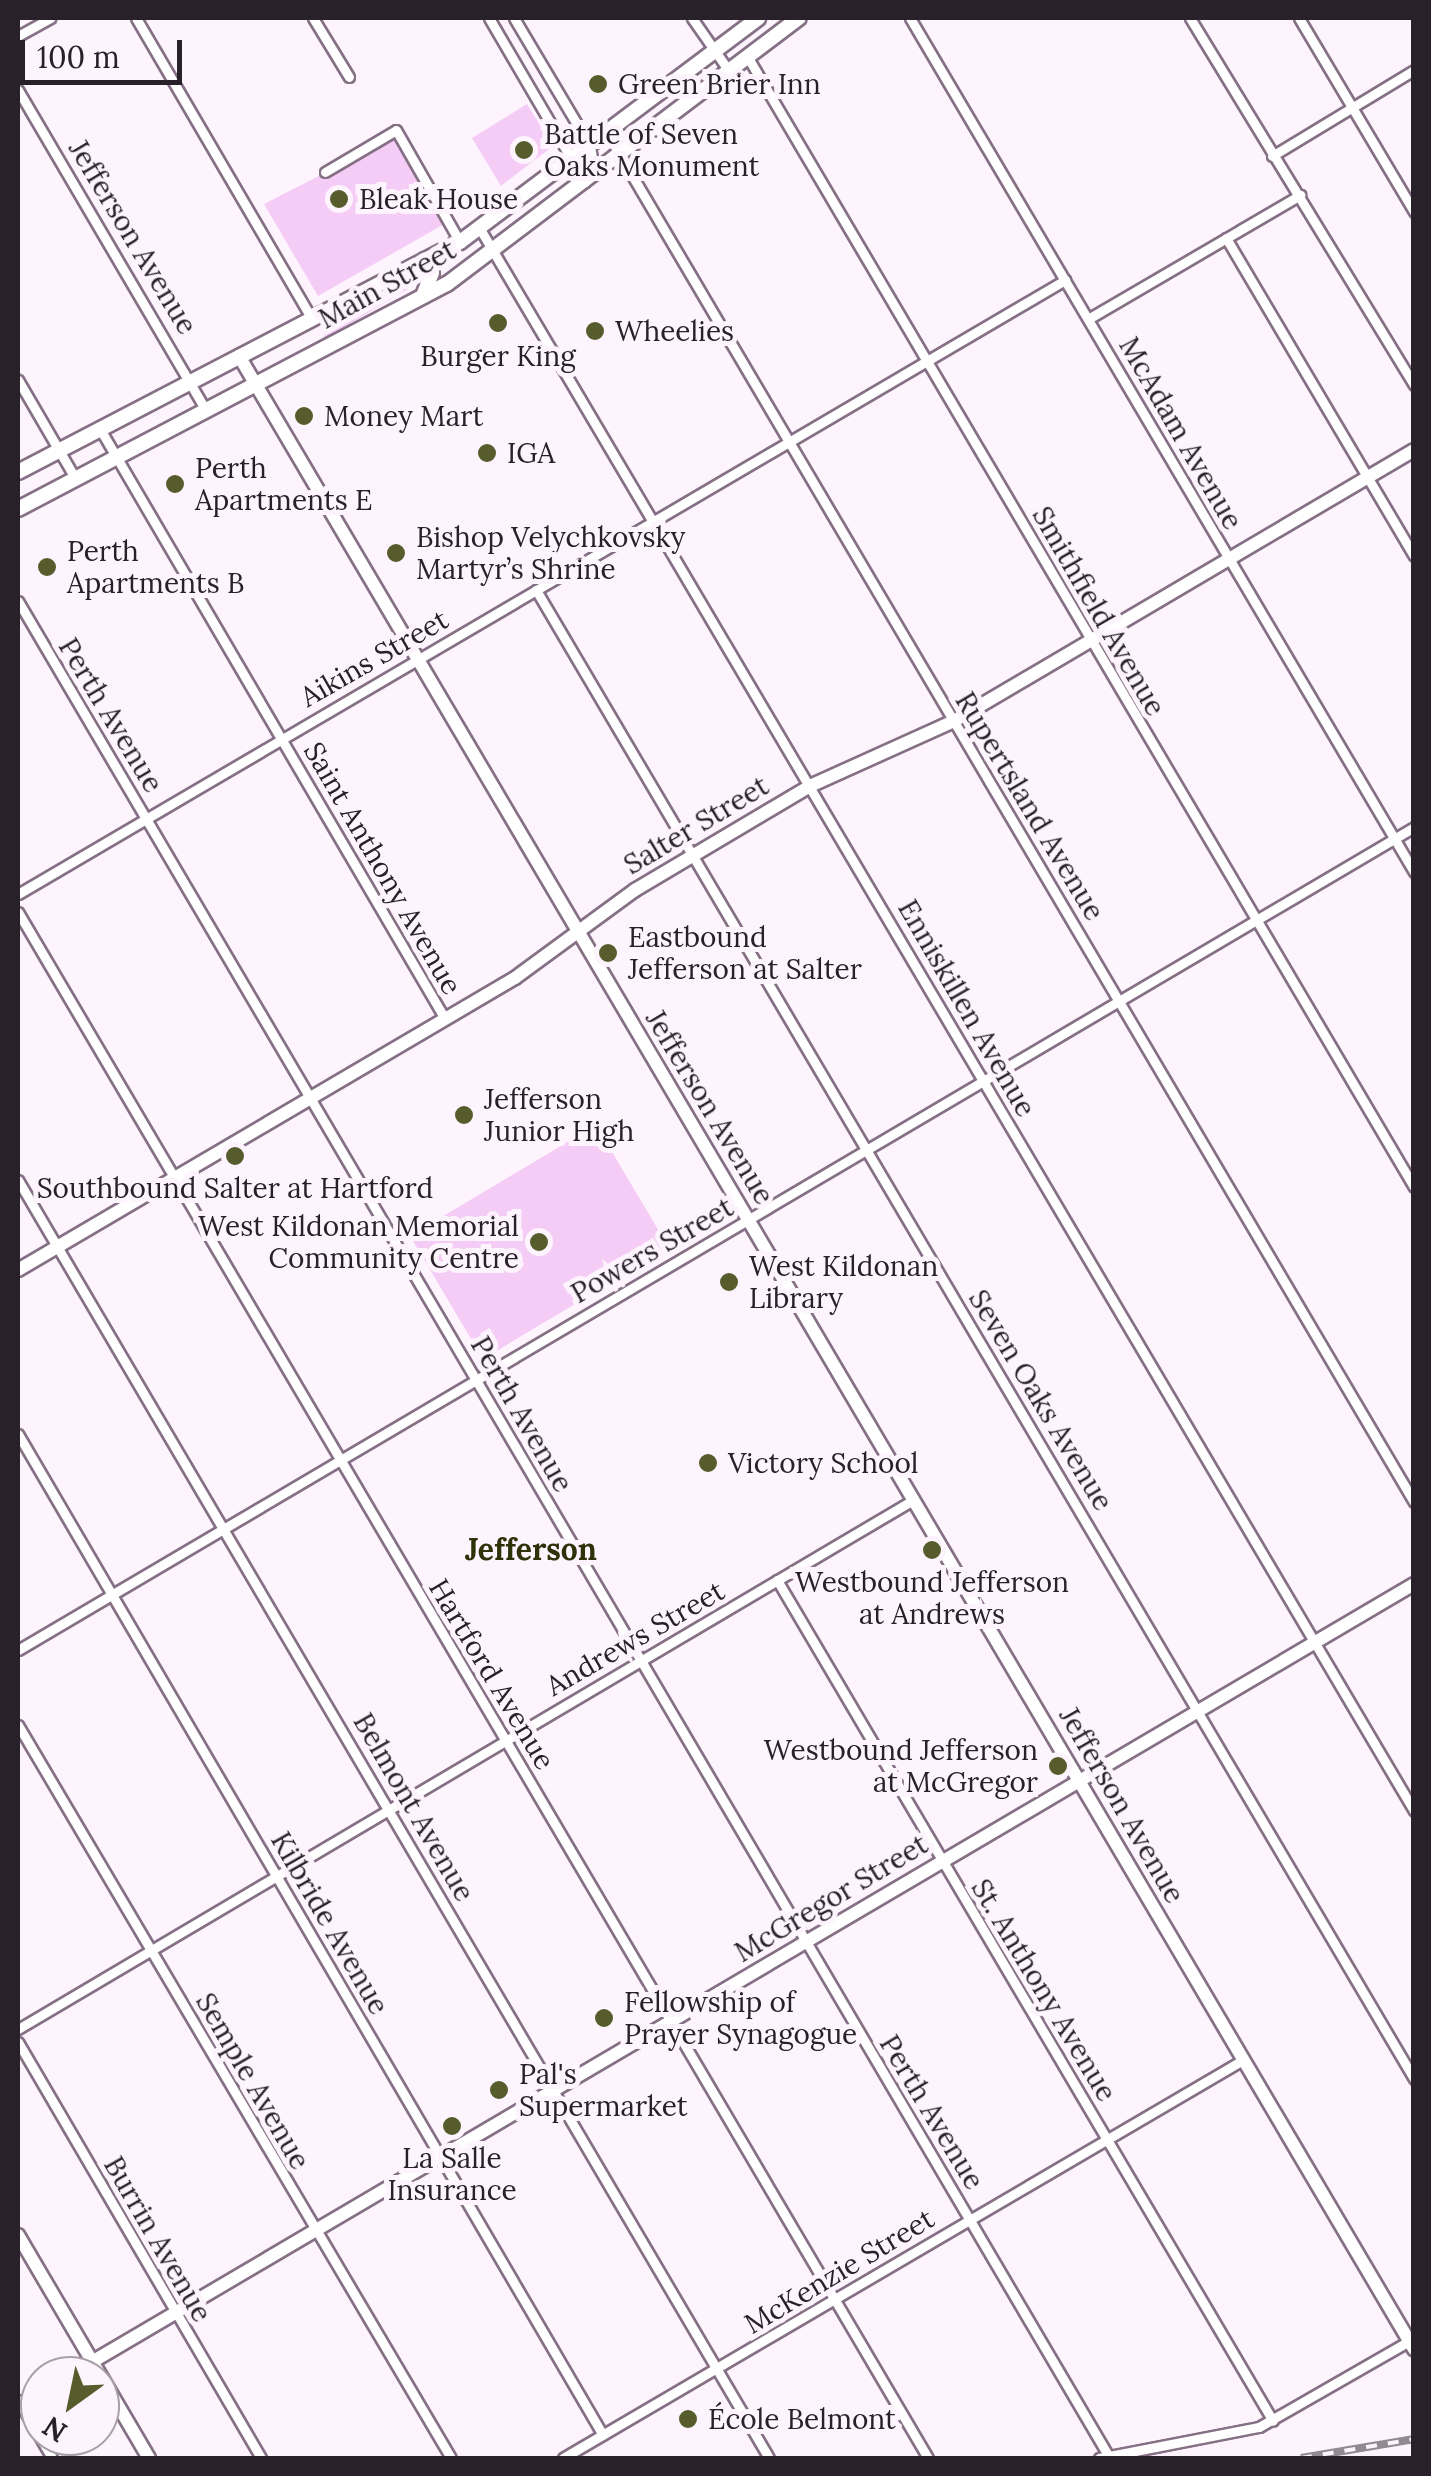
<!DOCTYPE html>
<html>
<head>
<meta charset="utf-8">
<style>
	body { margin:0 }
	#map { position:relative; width:1431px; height:2476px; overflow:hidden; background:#fdf4fd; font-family:Lora,serif }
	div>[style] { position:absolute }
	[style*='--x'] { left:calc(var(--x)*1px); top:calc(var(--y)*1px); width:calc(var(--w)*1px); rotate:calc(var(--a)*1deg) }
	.green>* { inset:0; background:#f5ccf6 }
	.roads { filter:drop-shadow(2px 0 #857085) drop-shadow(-2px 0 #857085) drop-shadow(0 2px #857085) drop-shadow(0 -2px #857085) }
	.street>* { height:9px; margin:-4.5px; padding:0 4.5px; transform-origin:4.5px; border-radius:4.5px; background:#fff }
	.secondary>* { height:12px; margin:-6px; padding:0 6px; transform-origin:6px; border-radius:6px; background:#fff }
	.primary>* { height:14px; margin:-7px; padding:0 7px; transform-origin:7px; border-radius:7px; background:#fff }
	.rail>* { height:8px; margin-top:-4px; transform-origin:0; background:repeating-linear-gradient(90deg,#fdf4fd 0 11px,#928a92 0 22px); box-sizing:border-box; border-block:2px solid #928a92 }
	.dots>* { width:28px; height:28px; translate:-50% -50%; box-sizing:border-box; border:5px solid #fdf4fd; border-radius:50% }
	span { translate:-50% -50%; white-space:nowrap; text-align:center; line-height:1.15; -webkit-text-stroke:10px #fdf4fd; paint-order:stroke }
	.poi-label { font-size:28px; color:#292129 }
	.left { translate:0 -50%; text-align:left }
	.right { translate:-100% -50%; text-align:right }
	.street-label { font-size:28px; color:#292129 }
	.neighbourhood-label { font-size:30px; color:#2e3209; font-weight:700 }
	.frame { position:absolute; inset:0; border:20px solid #292129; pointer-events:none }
	.north { position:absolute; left:20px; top:2356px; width:100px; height:100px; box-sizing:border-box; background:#fdf4fd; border:2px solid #a8a0a8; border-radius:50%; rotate:213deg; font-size:28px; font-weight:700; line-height:40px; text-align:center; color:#292129 }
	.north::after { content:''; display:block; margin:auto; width:35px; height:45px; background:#565c2b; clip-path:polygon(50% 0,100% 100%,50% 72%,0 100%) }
	.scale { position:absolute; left:20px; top:40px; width:162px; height:45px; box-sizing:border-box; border:5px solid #292129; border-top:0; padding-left:12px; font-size:30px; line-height:35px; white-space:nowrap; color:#292129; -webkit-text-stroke:8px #fdf4fd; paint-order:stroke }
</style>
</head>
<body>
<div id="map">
	<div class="green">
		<i style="clip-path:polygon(527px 104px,553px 146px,501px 186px,472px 138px)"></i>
		<i style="clip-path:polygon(391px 139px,402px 146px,446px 223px,318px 296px,264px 204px)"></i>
		<i style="clip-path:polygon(427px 268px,426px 278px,326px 338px,320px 327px)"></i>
		<i style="clip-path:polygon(596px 1125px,669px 1248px,483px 1359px,410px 1236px)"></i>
	</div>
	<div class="roads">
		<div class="street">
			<i style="--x:136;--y:18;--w:349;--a:59.7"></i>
			<i style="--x:313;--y:18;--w:69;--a:58.6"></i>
			<i style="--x:489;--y:18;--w:190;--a:59.7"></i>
			<i style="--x:514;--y:18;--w:149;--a:59.3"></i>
			<i style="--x:590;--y:146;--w:28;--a:80"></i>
			<i style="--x:692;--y:18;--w:65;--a:55.1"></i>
			<i style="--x:910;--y:18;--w:992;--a:59.45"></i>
			<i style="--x:1190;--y:18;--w:430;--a:58.6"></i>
			<i style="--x:1299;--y:18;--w:226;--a:59.3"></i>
			<i style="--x:18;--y:36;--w:37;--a:-29"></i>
			<i style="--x:747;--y:56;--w:1313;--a:59.47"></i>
			<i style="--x:18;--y:90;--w:371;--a:59.6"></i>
			<i style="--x:607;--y:133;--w:1589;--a:59.48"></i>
			<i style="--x:1272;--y:156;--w:166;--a:-31.2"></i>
			<i style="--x:325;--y:172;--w:82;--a:-30.6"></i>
			<i style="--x:396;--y:130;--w:129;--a:60.3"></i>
			<i style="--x:480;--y:229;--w:1837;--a:59.44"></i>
			<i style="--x:1226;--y:238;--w:369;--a:59.4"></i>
			<i style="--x:1088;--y:319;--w:246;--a:-30.3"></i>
			<i style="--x:18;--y:380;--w:113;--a:59.8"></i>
			<i style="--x:100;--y:429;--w:683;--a:59.68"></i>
			<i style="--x:536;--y:590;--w:1729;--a:59.47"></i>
			<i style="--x:18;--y:601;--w:2153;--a:59.55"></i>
			<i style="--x:18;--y:894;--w:1214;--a:-30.39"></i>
			<i style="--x:18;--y:912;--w:1794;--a:59.52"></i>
			<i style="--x:18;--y:1180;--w:1482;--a:59.56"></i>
			<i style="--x:18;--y:1434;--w:1159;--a:59.7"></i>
			<i style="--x:777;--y:1580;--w:976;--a:59.47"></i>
			<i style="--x:18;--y:1650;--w:1621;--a:-30.52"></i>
			<i style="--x:18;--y:1725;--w:851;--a:59.43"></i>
			<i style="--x:18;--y:2029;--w:1040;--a:-30.59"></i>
			<i style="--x:18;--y:2042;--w:482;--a:59.7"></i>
			<i style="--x:18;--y:2400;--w:67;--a:59.6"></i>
			<i style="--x:563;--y:2458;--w:786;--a:-30.35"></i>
			<i style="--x:1099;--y:2458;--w:163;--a:-11"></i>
			<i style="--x:1259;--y:2427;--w:175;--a:-29.8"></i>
		</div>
		<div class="secondary">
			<i style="--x:239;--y:356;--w:2314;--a:59.48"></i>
			<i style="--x:18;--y:1270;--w:576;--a:-30.44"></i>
			<i style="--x:515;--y:978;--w:149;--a:-36.3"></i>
			<i style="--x:635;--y:890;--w:204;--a:-30.7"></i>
			<i style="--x:810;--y:786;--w:158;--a:-24.3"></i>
			<i style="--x:954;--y:721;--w:534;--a:-30.5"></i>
			<i style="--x:18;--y:2235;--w:259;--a:59.6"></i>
			<i style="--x:68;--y:2376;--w:1562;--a:-30.47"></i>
			<i style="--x:18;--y:2406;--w:26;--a:-32"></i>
		</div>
		<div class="primary">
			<i style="--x:423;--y:296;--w:25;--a:-69"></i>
			<i style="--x:432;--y:273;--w:15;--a:-118"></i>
			<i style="--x:18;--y:472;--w:498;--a:-27.5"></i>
			<i style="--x:460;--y:242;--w:373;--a:-36.9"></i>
			<i style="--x:18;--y:509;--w:484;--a:-27.7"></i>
			<i style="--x:447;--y:284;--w:441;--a:-37.1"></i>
		</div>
	</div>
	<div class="rail">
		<i style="--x:1301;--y:2458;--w:115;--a:-9.5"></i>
	</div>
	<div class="dots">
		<i style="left:598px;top:84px;background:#565c2b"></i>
		<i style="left:524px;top:150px;background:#565c2b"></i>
		<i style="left:339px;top:199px;background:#565c2b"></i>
		<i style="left:498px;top:323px;background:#565c2b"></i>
		<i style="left:595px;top:331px;background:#565c2b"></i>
		<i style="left:304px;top:416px;background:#565c2b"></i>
		<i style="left:487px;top:453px;background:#565c2b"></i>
		<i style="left:175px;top:484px;background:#565c2b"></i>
		<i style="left:396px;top:553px;background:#565c2b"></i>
		<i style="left:47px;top:567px;background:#565c2b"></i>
		<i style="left:608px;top:953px;background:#565c2b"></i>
		<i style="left:464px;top:1115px;background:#565c2b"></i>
		<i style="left:235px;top:1156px;background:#565c2b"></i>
		<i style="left:539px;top:1242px;background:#565c2b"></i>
		<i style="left:729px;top:1282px;background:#565c2b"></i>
		<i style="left:708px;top:1463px;background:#565c2b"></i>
		<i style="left:932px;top:1550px;background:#565c2b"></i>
		<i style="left:1058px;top:1766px;background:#565c2b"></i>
		<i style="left:604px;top:2018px;background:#565c2b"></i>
		<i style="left:499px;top:2090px;background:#565c2b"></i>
		<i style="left:452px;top:2126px;background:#565c2b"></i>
		<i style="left:688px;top:2419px;background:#565c2b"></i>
	</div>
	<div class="poi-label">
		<span class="left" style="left:618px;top:84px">Green Brier Inn</span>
		<span class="left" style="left:544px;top:150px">Battle of Seven<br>Oaks Monument</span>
		<span class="left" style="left:359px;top:199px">Bleak House</span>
		<span class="left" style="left:615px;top:331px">Wheelies</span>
		<span style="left:498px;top:356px">Burger King</span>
		<span class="left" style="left:324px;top:416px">Money Mart</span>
		<span class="left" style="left:507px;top:453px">IGA</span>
		<span class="left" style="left:195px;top:484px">Perth<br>Apartments E</span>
		<span class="left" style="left:416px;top:553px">Bishop Velychkovsky<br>Martyr’s Shrine</span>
		<span class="left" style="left:67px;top:567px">Perth<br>Apartments B</span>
		<span class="left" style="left:628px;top:953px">Eastbound<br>Jefferson at Salter</span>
		<span class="left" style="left:484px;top:1115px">Jefferson<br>Junior High</span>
		<span style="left:235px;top:1188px">Southbound Salter at Hartford</span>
		<span class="right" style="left:519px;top:1242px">West Kildonan Memorial<br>Community Centre</span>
		<span class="left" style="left:749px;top:1282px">West Kildonan<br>Library</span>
		<span class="left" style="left:728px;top:1463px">Victory School</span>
		<span style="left:932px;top:1598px">Westbound Jefferson<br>at Andrews</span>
		<span class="right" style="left:1038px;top:1766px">Westbound Jefferson<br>at McGregor</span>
		<span class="left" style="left:624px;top:2018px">Fellowship of<br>Prayer Synagogue</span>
		<span class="left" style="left:519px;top:2090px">Pal's<br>Supermarket</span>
		<span style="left:452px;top:2174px">La Salle<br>Insurance</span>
		<span class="left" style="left:708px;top:2419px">École Belmont</span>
	</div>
	<div class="street-label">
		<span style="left:133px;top:237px;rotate:59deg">Jefferson Avenue</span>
		<span style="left:387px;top:284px;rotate:-29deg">Main Street</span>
		<span style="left:1181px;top:433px;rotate:60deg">McAdam Avenue</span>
		<span style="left:1099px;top:611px;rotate:60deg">Smithfield Avenue</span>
		<span style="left:374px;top:658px;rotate:-30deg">Aikins Street</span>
		<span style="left:111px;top:715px;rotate:59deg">Perth Avenue</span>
		<span style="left:1030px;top:806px;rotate:59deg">Rupertsland Avenue</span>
		<span style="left:696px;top:825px;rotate:-31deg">Salter Street</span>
		<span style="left:383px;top:868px;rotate:60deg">Saint Anthony Avenue</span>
		<span style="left:967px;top:1008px;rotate:60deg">Enniskillen Avenue</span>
		<span style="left:710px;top:1107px;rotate:59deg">Jefferson Avenue</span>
		<span style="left:652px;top:1250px;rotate:-30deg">Powers Street</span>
		<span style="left:1041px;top:1400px;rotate:59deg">Seven Oaks Avenue</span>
		<span style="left:522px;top:1414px;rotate:60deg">Perth Avenue</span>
		<span style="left:635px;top:1638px;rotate:-30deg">Andrews Street</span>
		<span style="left:492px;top:1674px;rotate:59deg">Hartford Avenue</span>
		<span style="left:1122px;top:1805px;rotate:60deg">Jefferson Avenue</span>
		<span style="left:414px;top:1807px;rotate:60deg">Belmont Avenue</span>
		<span style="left:831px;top:1898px;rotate:-31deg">McGregor Street</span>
		<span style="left:330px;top:1923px;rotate:60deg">Kilbride Avenue</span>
		<span style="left:1044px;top:1990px;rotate:59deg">St. Anthony Avenue</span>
		<span style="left:253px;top:2081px;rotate:60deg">Semple Avenue</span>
		<span style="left:932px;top:2112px;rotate:59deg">Perth Avenue</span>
		<span style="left:158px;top:2239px;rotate:60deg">Burrin Avenue</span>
		<span style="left:839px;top:2271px;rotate:-31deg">McKenzie Street</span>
	</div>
	<div class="neighbourhood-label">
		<span style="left:531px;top:1549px">Jefferson</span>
	</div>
	<div class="frame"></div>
	<div class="north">N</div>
	<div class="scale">100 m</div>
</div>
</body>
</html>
